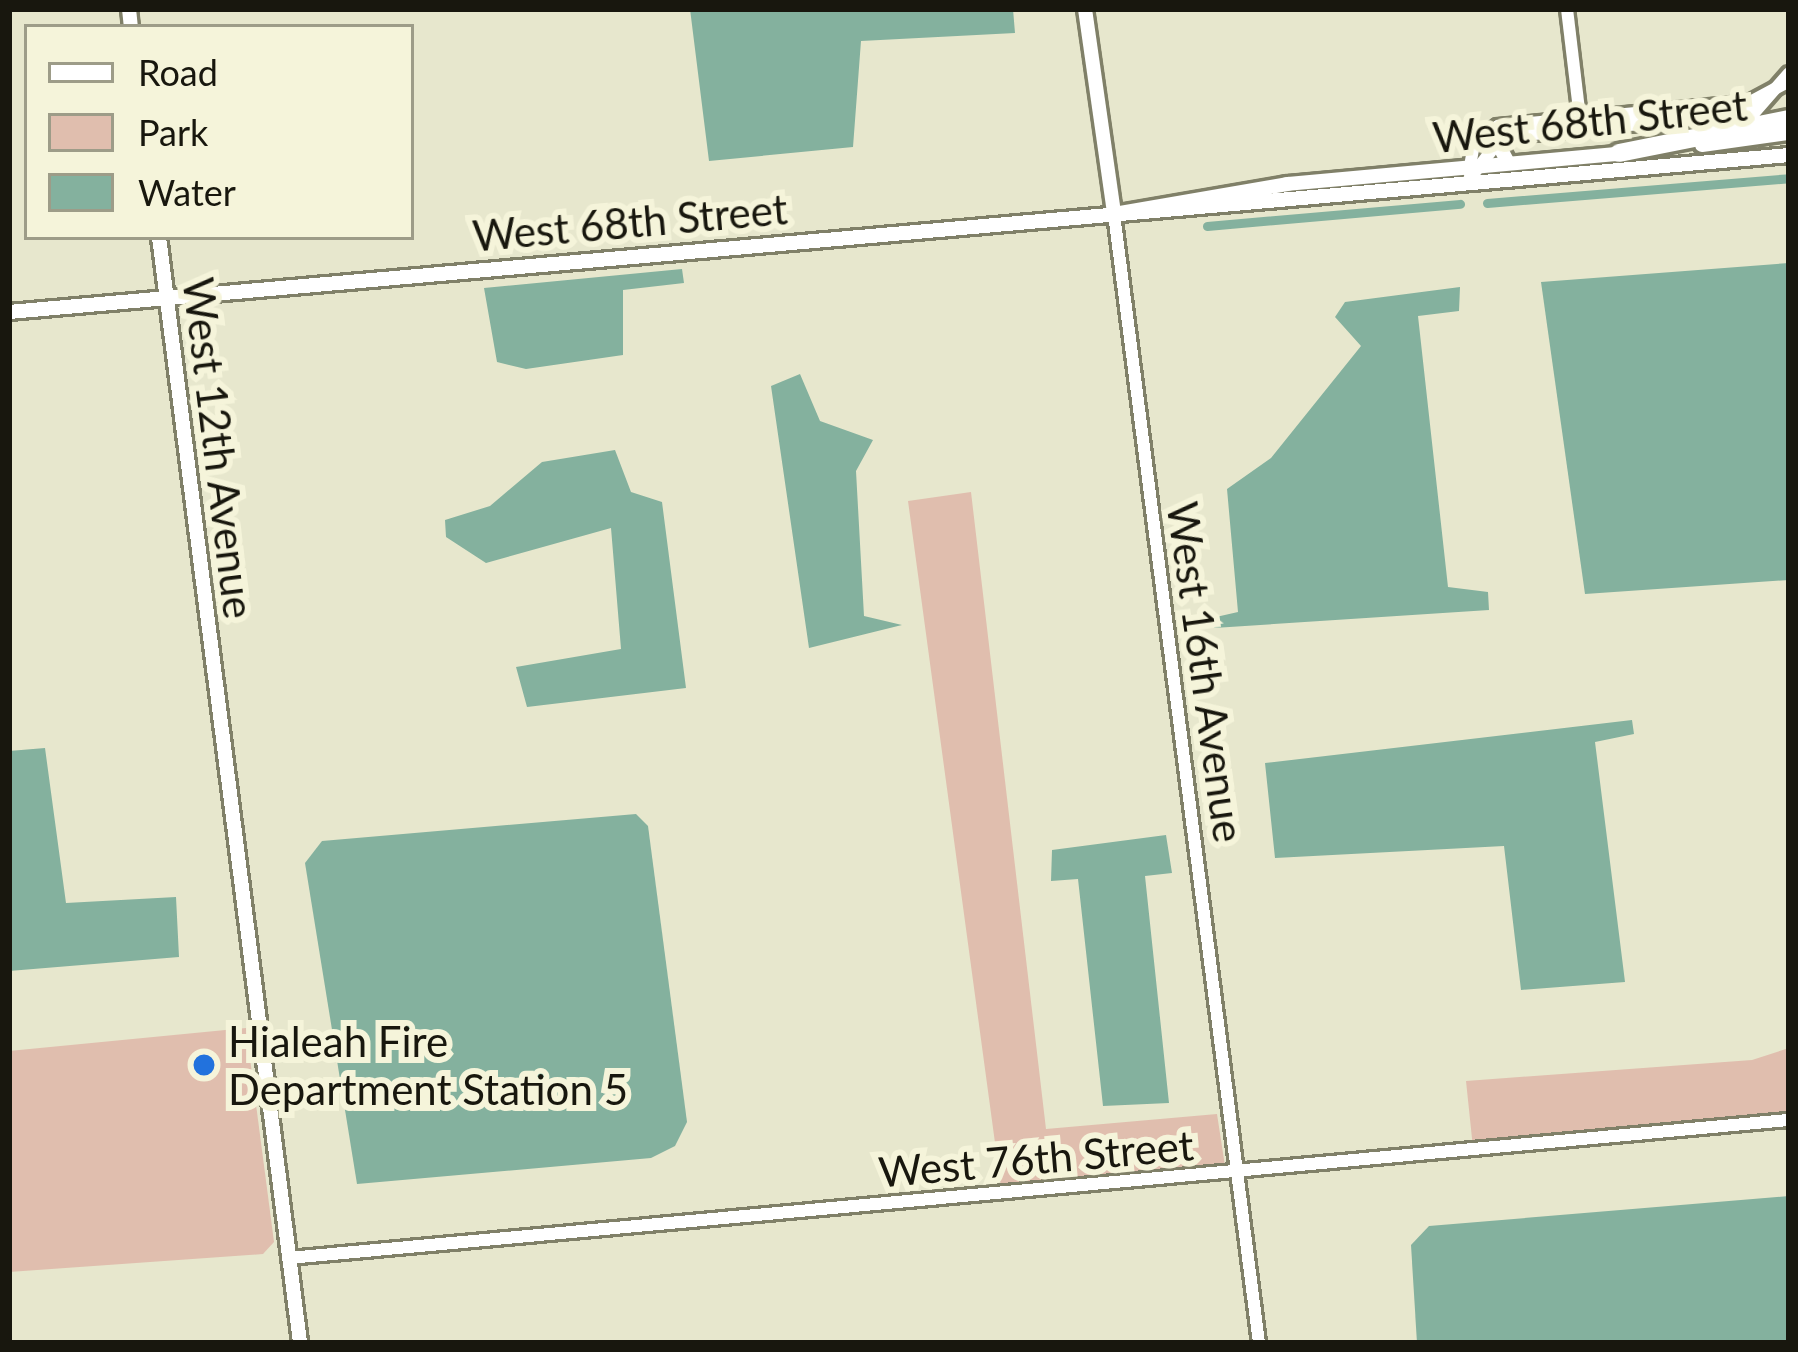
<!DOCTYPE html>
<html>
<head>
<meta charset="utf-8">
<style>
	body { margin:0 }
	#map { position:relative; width:1798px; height:1352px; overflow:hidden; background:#e7e7cd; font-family:Lato,sans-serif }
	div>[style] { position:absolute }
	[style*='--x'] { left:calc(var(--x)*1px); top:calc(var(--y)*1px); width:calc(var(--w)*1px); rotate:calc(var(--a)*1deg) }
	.green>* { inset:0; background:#e0beae }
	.water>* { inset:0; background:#84b19e }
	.canal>* { height:9px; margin:-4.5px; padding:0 4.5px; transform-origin:4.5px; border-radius:4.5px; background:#84b19e }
	.roads { filter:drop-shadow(3px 0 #808068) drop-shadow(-3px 0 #808068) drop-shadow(0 3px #808068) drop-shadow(0 -3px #808068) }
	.tertiary>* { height:12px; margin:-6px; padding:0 6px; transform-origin:6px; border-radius:6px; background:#fff }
	.secondary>* { height:14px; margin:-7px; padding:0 7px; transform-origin:7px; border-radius:7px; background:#fff }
	.motorway>* { height:18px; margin:-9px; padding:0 9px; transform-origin:9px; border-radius:9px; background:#fff }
	.dots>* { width:33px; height:33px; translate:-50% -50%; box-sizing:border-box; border:6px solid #f5f4da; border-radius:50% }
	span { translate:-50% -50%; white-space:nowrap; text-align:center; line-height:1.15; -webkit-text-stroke:12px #f5f4da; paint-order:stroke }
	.street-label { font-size:42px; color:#18170e }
	.poi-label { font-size:42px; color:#18170e }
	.left { translate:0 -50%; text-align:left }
	.frame { position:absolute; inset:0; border:12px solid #18170e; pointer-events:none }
	.legend { position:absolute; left:24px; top:24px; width:390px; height:216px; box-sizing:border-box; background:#f5f4da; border:3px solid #9d9c88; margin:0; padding:15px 21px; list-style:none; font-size:36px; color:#18170e }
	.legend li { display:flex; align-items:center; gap:24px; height:60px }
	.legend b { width:60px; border:3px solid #9d9c88 }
</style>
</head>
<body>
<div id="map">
	<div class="green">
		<i style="clip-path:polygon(971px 492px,1046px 1129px,1217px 1114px,1225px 1166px,1001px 1187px,908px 501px)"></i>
		<i style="clip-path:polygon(246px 1028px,274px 1242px,263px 1254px,9px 1272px,9px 1051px)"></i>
		<i style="clip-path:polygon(1789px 1048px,1789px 1117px,1473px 1148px,1466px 1081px,1752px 1060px)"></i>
	</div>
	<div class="water">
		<i style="clip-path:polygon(690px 9px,1013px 9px,1015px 33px,861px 41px,853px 147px,709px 161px)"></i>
		<i style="clip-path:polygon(1789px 263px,1789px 580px,1585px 594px,1541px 282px)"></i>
		<i style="clip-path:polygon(682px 269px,684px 283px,623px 290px,623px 355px,526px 369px,497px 362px,484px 288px)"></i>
		<i style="clip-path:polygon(1460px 287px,1459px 311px,1418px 316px,1448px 587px,1488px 592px,1489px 610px,1214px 628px,1216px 617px,1238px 612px,1227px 489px,1271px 458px,1361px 346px,1335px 317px,1345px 302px)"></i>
		<i style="clip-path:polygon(800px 374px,820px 421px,873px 440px,856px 471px,864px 616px,902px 625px,809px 648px,771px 386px)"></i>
		<i style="clip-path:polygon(615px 450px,631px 492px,662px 502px,686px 688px,527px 707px,516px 667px,621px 649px,611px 528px,486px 563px,446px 537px,445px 520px,490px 506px,542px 462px)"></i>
		<i style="clip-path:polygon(1632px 720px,1634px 734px,1595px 742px,1625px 982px,1521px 990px,1504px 846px,1275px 858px,1265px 763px)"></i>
		<i style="clip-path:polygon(45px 748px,66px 903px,176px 897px,179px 957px,9px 971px,9px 751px)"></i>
		<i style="clip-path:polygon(636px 814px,648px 826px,687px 1122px,675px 1146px,651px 1158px,357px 1184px,305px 863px,322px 841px)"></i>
		<i style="clip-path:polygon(1166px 835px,1172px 873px,1145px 876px,1169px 1103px,1103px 1106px,1078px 879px,1051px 881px,1052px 850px)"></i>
		<i style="clip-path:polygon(1789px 1196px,1789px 1343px,1417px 1343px,1411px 1245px,1429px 1226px)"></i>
	</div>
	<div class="canal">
		<i style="--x:1487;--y:203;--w:303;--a:-4.7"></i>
		<i style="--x:1207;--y:226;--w:254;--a:-5"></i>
	</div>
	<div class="roads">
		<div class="tertiary">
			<i style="--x:1567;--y:9;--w:110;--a:83.2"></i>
			<i style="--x:1469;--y:172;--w:28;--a:-80"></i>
			<i style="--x:1474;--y:144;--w:30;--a:-37"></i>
			<i style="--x:1498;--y:126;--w:253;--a:-5.4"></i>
			<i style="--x:1750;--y:102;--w:38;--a:-28"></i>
			<i style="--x:1468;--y:181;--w:56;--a:-52.3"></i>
			<i style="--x:1502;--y:137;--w:253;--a:-5.4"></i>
			<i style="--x:1754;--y:113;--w:53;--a:-48.8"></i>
			<i style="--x:1114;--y:214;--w:1138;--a:82.68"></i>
			<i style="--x:289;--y:1258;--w:1506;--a:-5.26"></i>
		</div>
		<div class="secondary">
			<i style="--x:129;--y:9;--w:18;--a:84"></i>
			<i style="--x:1085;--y:9;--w:207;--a:81.9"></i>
			<i style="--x:1496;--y:140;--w:26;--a:62"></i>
			<i style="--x:1702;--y:145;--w:88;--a:-7.9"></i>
			<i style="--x:1114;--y:214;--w:176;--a:-9.8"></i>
			<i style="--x:1287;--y:184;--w:340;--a:-5.2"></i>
			<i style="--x:159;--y:237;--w:1115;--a:82.73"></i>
			<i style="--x:9;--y:312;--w:1787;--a:-5.04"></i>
		</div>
		<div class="motorway">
			<i style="--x:1619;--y:153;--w:173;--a:-11.3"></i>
		</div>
	</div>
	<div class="dots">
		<i style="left:204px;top:1065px;background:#2272dd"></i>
	</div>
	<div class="street-label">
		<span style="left:1590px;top:121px;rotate:-6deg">West 68th Street</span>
		<span style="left:630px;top:222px;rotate:-5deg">West 68th Street</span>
		<span style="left:219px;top:448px;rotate:83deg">West 12th Avenue</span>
		<span style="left:1206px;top:672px;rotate:82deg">West 16th Avenue</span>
		<span style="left:1036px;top:1158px;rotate:-5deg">West 76th Street</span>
	</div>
	<div class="poi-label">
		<span class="left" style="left:228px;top:1065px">Hialeah Fire<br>Department Station 5</span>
	</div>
	<div class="frame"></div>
	<ul class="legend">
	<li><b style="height:15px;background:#fff"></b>Road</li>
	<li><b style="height:33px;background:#e0beae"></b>Park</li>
	<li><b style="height:33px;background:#84b19e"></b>Water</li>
	</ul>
</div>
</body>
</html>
